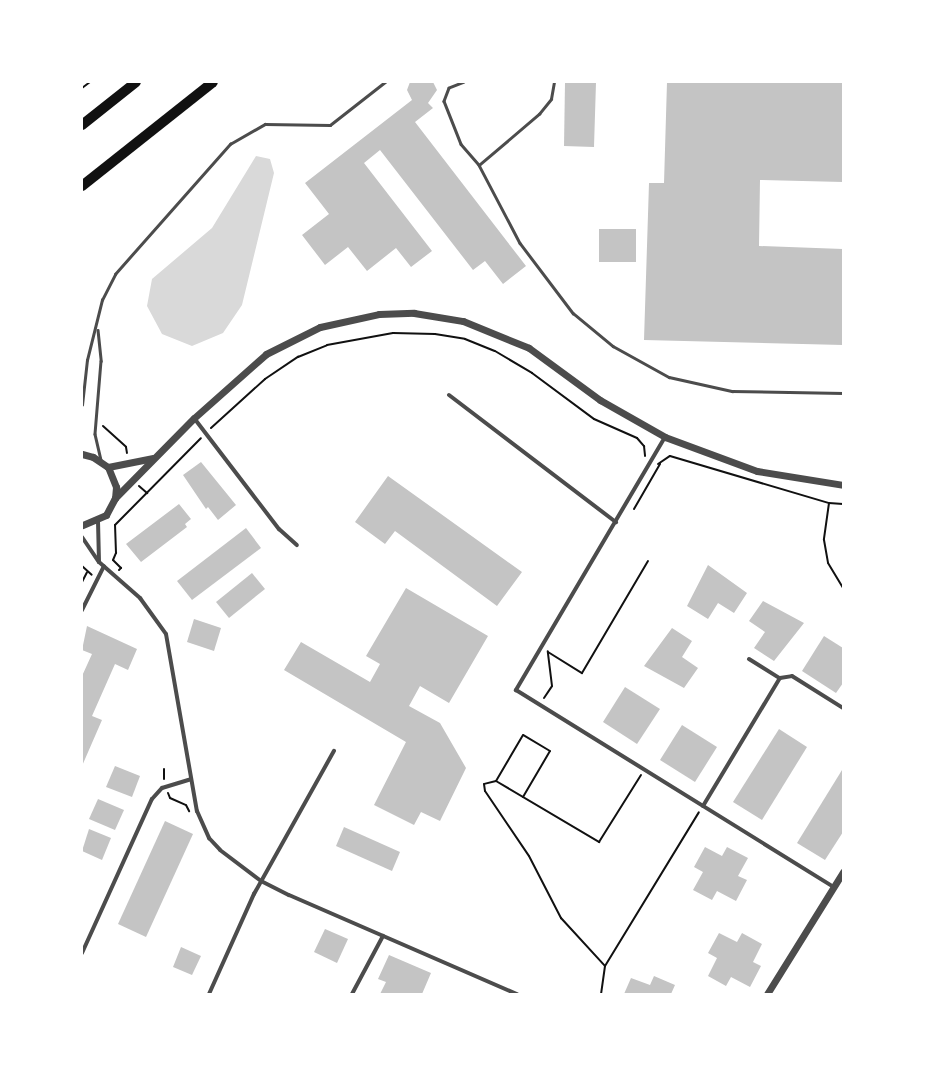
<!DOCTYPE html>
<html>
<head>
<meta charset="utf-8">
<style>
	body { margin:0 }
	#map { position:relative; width:925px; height:1076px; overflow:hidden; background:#fff; font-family:Karla,sans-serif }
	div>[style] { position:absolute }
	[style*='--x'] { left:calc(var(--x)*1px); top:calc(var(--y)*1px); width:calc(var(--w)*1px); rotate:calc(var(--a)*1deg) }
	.water>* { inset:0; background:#d9d9d9 }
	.building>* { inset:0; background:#c4c4c4 }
	.path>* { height:2px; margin:-1px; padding:0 1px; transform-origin:1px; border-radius:1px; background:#111 }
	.service>* { height:2.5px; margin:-1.25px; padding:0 1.25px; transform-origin:1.25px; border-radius:1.25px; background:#4c4c4c }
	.minor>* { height:4px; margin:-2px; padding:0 2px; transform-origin:2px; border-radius:2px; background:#4c4c4c }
	.tertiary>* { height:7px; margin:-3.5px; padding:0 3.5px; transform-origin:3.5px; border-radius:3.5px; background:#4c4c4c }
	.motorway>* { height:10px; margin:-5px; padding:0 5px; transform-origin:5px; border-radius:5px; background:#111 }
	span { translate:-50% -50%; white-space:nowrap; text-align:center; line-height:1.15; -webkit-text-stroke:3.5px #fff; paint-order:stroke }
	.frame { position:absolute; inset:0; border:83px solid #fff; pointer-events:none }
</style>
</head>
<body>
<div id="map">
	<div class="water">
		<i style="clip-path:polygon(256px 156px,270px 159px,274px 173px,242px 305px,223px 333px,192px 346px,162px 334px,147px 306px,152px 279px,212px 228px)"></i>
	</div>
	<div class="building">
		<i style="clip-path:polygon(410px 82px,433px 82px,437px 90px,428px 103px,433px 108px,415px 122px,526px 266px,503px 284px,485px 261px,473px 270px,380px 150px,364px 163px,432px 251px,411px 267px,396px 248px,367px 271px,348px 247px,325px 265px,302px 235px,329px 214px,305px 183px,412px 100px,407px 90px)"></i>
		<i style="clip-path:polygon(565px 82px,596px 82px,594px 147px,564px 146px)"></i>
		<i style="clip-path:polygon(667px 82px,843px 82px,843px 182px,760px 180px,759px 246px,843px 249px,843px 345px,644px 340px,649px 183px,664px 183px)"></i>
		<i style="clip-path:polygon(599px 229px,636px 229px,636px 262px,599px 262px)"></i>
		<i style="clip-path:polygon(201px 462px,236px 505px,218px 520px,208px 507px,206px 509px,183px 475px)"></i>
		<i style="clip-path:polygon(388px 476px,522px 572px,497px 606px,395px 531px,385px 544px,355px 522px)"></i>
		<i style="clip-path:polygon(179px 504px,191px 519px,185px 524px,187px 527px,141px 562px,126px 544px)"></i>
		<i style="clip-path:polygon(246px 528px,261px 548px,192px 600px,177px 581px)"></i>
		<i style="clip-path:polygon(708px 565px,747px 593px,734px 613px,718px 603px,708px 619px,687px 606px)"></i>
		<i style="clip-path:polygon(252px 573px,265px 589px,229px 618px,216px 602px)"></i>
		<i style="clip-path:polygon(406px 588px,488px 636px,449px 703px,420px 686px,409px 706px,440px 723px,466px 768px,440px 821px,421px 812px,414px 825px,374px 805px,406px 742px,284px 670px,301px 642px,370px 682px,380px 664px,366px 656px)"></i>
		<i style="clip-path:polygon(763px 601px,804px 623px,774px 661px,754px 648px,765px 632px,749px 621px)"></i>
		<i style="clip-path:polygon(194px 619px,221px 628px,214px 651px,187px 642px)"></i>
		<i style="clip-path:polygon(87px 626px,137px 649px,128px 670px,115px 664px,92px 716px,102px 720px,82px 766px,82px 676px,92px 654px,82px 650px)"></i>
		<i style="clip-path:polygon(672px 628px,692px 641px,682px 657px,698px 668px,684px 688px,644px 666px)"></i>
		<i style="clip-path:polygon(824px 636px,843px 648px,843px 683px,836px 693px,802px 671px)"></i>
		<i style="clip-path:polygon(625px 687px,660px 709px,637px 744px,603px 722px)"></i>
		<i style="clip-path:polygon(682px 725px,717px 747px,695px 782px,660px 760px)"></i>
		<i style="clip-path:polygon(779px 729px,807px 747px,762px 820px,733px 802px)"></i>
		<i style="clip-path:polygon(115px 766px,140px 776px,132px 797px,106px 787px)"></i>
		<i style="clip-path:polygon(842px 770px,843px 832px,825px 860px,797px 843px)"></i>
		<i style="clip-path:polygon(98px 799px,124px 810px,115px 830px,89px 819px)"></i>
		<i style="clip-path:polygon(165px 821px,193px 834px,146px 937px,118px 924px)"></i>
		<i style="clip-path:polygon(344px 827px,400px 852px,392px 871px,336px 846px)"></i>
		<i style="clip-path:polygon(89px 829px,111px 838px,102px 860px,82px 851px)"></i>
		<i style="clip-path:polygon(705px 847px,722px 856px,727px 847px,748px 858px,738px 876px,747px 880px,736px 901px,717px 891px,712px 900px,693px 890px,703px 872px,694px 867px)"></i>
		<i style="clip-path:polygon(325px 929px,348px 939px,337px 963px,314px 952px)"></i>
		<i style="clip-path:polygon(719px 933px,737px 942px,742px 933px,762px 944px,753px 962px,761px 966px,750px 987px,731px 977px,726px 986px,708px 976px,717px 958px,708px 953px)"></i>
		<i style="clip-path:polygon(181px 947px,201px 956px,192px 975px,173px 967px)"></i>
		<i style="clip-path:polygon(389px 955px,431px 973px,422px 994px,380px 994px,386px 982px,378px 979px)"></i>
		<i style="clip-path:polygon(654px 976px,675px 985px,671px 994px,624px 994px,631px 978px,650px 985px)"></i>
	</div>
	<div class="path">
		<i style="--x:82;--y:88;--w:10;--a:-37"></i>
		<i style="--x:103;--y:426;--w:31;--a:42"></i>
		<i style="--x:126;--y:447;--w:6;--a:81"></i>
		<i style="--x:211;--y:428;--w:73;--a:-42.2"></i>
		<i style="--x:265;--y:379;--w:40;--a:-34"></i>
		<i style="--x:298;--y:357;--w:31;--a:-22"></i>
		<i style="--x:327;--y:345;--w:67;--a:-10.3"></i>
		<i style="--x:393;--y:333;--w:42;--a:1.4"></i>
		<i style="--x:435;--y:334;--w:30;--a:9"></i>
		<i style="--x:465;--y:339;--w:32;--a:22"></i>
		<i style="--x:495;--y:351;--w:43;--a:30.7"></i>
		<i style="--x:532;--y:373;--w:77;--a:36.6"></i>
		<i style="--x:594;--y:419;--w:47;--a:23.8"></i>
		<i style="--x:637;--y:438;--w:11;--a:49"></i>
		<i style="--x:644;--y:446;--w:10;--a:84"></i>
		<i style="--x:658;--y:464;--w:14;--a:-34"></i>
		<i style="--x:670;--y:456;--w:166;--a:16.5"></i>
		<i style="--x:829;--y:503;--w:14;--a:4"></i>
		<i style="--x:139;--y:486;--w:11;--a:41"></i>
		<i style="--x:829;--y:503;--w:37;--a:98"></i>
		<i style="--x:824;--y:540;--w:23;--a:80"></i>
		<i style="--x:828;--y:563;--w:29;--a:59"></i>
		<i style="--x:634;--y:509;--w:52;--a:-60"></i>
		<i style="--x:82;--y:566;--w:13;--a:42"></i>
		<i style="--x:119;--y:570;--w:3;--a:-45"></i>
		<i style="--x:121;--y:568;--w:11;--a:-135"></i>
		<i style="--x:113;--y:560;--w:8;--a:-67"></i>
		<i style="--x:116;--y:553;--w:28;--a:-92"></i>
		<i style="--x:115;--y:525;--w:122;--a:-45.3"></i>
		<i style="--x:82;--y:582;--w:11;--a:-63"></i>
		<i style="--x:548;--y:652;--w:40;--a:32"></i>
		<i style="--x:582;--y:673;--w:130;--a:-59.5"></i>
		<i style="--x:544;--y:698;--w:14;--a:-56"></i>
		<i style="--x:552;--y:686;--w:35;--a:-97"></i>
		<i style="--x:164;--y:769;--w:10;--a:90"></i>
		<i style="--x:496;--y:781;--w:120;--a:30.6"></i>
		<i style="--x:599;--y:842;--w:79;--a:-57.9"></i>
		<i style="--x:168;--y:793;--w:5;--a:68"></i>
		<i style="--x:170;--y:798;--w:17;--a:24"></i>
		<i style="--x:186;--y:805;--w:7;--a:63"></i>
		<i style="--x:523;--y:797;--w:53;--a:-59.6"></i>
		<i style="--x:550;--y:751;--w:31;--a:-149"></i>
		<i style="--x:523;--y:735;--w:53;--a:120.4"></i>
		<i style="--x:496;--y:781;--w:12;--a:166"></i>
		<i style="--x:484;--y:784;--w:7;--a:82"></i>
		<i style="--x:485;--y:791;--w:78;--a:55.9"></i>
		<i style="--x:529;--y:856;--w:70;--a:62.7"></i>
		<i style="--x:561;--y:918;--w:65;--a:47.5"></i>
		<i style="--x:605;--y:966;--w:28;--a:98"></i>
		<i style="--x:605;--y:966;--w:180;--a:-58.6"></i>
	</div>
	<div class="service">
		<i style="--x:464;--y:82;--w:16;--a:158"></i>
		<i style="--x:449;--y:88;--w:14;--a:111"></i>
		<i style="--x:444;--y:101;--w:46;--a:68.4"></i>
		<i style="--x:461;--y:144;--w:28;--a:49"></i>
		<i style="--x:479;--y:165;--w:88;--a:62.3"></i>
		<i style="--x:520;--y:243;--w:88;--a:52.9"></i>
		<i style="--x:573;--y:313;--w:52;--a:39.5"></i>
		<i style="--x:613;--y:346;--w:64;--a:29"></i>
		<i style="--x:669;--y:377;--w:65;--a:12.5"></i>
		<i style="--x:732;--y:391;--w:111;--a:1"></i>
		<i style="--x:479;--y:165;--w:79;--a:-40.4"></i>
		<i style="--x:539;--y:114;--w:19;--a:-51"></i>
		<i style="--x:551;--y:99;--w:17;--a:-80"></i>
		<i style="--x:98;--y:330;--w:31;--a:84"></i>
		<i style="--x:101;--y:361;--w:73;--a:94.7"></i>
		<i style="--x:95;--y:434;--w:27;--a:77"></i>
		<i style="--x:82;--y:405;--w:45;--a:-83.7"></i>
		<i style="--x:87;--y:360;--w:62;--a:-76"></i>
		<i style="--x:102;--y:300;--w:29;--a:-63"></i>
		<i style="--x:115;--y:274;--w:174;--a:-48.5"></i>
		<i style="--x:230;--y:144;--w:40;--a:-29.7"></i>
		<i style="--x:265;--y:124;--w:65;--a:0.9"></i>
		<i style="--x:330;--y:125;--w:70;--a:-38"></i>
	</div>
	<div class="minor">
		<i style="--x:449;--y:395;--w:210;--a:37.3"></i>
		<i style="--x:194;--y:418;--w:140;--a:52.6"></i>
		<i style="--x:279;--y:529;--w:24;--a:42"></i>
		<i style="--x:665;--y:437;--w:294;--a:120.5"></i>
		<i style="--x:516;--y:690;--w:374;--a:31.8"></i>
		<i style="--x:98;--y:521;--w:41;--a:88.6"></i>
		<i style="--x:82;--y:537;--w:30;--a:56"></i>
		<i style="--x:99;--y:562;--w:55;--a:41.3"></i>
		<i style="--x:140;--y:598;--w:44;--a:54.2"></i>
		<i style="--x:166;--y:634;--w:180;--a:80.1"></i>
		<i style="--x:197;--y:811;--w:30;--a:66"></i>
		<i style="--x:209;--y:838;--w:16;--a:47"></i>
		<i style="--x:220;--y:850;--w:51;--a:37.1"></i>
		<i style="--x:261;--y:881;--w:31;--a:27"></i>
		<i style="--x:289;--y:895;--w:249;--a:23.5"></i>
		<i style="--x:82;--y:610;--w:49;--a:-63.4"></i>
		<i style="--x:749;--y:659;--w:36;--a:32"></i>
		<i style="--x:703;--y:806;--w:149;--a:-59"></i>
		<i style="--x:780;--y:678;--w:12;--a:-9"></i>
		<i style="--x:792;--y:676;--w:60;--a:32.1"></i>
		<i style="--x:82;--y:953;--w:169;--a:-65.6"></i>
		<i style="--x:152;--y:799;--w:15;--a:-48"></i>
		<i style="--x:162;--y:788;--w:30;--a:-17"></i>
		<i style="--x:209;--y:994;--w:110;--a:-65.8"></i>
		<i style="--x:254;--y:894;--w:164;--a:-60.8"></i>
		<i style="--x:352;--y:994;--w:66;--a:-61.9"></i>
	</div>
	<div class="tertiary">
		<i style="--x:82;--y:454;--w:11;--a:15"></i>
		<i style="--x:93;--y:457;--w:18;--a:34"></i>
		<i style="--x:108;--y:467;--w:22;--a:68"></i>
		<i style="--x:116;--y:487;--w:11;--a:95"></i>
		<i style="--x:115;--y:498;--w:19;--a:118"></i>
		<i style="--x:106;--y:515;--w:26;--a:157"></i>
		<i style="--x:108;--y:467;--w:46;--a:-11.3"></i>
		<i style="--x:115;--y:498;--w:112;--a:-45.4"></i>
		<i style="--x:194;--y:418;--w:96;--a:-41.6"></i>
		<i style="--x:266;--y:354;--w:60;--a:-26.6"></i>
		<i style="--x:320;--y:327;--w:60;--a:-12.4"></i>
		<i style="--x:379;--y:314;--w:35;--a:-2"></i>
		<i style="--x:414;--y:313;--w:50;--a:9.3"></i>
		<i style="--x:463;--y:321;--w:71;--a:22.2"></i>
		<i style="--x:529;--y:348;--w:88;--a:36.2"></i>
		<i style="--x:600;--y:400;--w:75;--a:29.6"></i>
		<i style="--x:665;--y:437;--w:98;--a:20.3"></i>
		<i style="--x:757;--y:471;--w:87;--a:9.2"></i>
		<i style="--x:767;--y:994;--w:144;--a:-58.1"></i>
	</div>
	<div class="motorway">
		<i style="--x:82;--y:125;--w:69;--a:-38.5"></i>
		<i style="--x:82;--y:186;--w:167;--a:-38.4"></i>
	</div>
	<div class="frame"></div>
</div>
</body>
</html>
